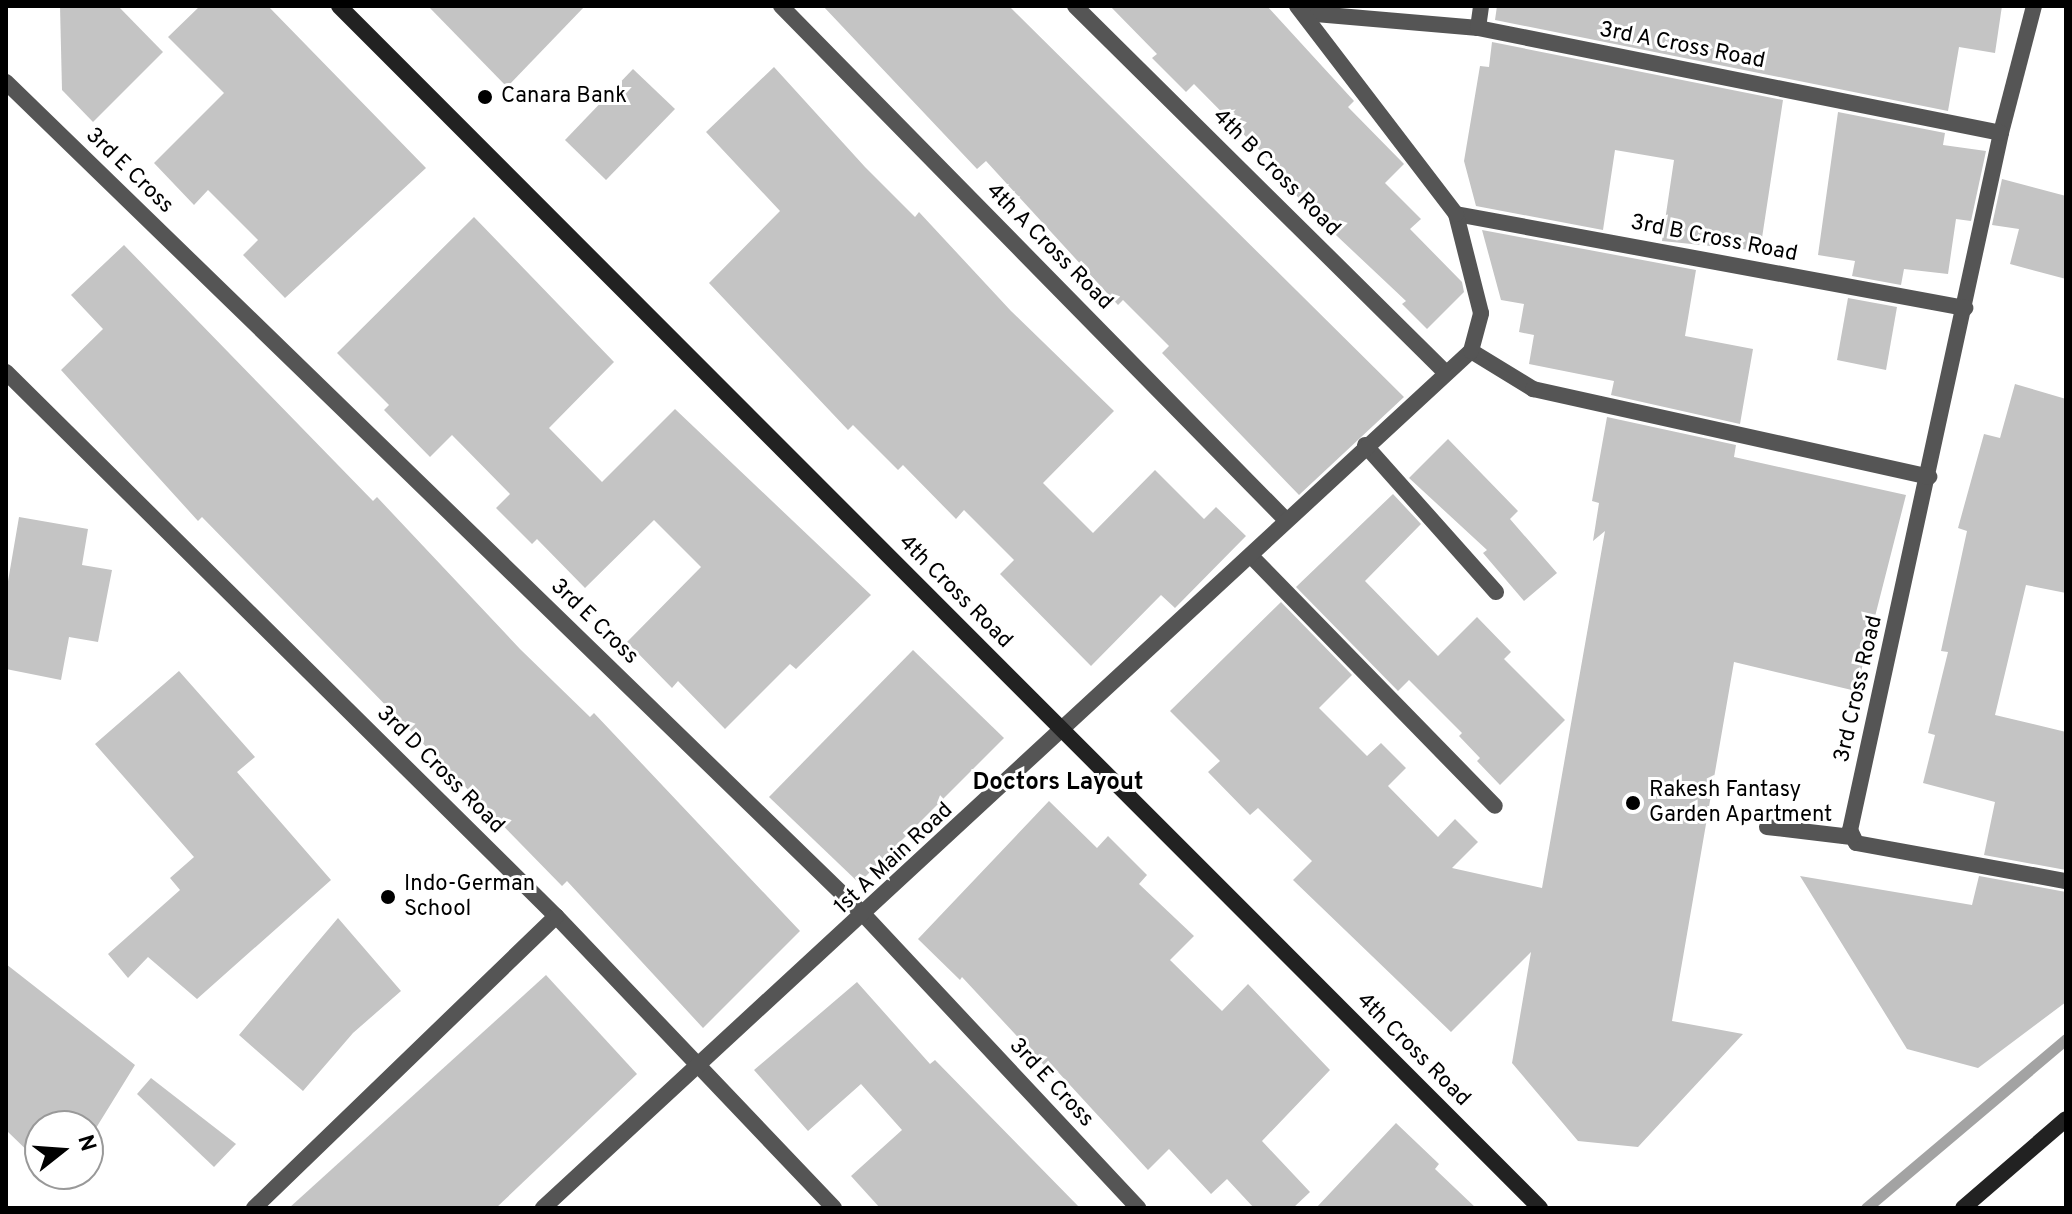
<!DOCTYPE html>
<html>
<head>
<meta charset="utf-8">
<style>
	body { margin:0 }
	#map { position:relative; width:2072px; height:1214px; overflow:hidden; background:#fff; font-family:Overpass,sans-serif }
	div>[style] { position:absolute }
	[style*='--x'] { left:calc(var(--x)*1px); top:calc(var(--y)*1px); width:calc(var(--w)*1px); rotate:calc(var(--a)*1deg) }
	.stream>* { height:11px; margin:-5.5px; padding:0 5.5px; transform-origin:5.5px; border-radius:5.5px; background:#a3a3a3 }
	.building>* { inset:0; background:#c4c4c4 }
	.street>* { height:16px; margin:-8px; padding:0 8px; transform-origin:8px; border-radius:8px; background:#555 }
	.secondary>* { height:16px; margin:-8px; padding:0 8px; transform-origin:8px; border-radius:8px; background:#222 }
	.dots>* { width:22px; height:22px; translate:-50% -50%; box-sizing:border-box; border:4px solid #fff; border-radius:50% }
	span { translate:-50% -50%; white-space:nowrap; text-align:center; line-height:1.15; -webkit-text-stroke:6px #fff; paint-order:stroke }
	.street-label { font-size:22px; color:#000 }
	.poi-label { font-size:22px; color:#000 }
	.left { translate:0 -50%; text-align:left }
	.neighbourhood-label { font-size:24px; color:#000; font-weight:700 }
	.frame { position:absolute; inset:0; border:8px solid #000; pointer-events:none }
	.north { position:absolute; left:24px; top:1110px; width:80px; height:80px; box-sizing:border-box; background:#fff; border:2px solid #999; border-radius:50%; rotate:73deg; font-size:22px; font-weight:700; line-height:32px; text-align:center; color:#000 }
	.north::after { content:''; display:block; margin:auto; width:28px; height:36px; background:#000; clip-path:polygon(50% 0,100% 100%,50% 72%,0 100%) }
</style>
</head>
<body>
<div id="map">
	<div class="stream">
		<i style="--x:1866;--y:1208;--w:262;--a:-40.2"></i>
	</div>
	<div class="building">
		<i style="clip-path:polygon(60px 6px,118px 6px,163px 52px,93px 122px,62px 90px)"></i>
		<i style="clip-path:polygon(200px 6px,268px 6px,426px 168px,285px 298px,243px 255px,258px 240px,208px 190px,194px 205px,154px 163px,224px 93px,168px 37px)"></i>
		<i style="clip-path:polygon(428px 6px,585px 6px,507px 87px)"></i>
		<i style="clip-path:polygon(823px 6px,1009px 6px,1404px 397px,1299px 495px,1162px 353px,1169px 346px,1123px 300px,1118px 305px,986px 161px,977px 169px)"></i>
		<i style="clip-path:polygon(1110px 6px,1267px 6px,1354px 101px,1348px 107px,1404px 164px,1385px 183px,1421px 219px,1410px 229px,1462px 282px,1464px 292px,1427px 329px,1402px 304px,1406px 301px,1303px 204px,1273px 164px,1194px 84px,1186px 92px,1152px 58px,1157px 54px)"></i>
		<i style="clip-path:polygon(1497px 6px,2002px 6px,1995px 53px,1959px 47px,1948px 111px,1495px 20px)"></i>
		<i style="clip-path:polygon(1492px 42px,1783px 100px,1760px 251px,1662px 241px,1674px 160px,1615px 150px,1603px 230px,1476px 206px,1464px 161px,1480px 66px,1489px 67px)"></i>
		<i style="clip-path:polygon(774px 67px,865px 167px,915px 217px,919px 212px,1011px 311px,1114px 411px,1043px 483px,1093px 533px,1155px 470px,1204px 519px,1216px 507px,1246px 536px,1175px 608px,1161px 595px,1091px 666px,1000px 574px,1014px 560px,964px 510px,956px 519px,903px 465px,898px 470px,853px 425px,848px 430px,709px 283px,780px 211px,706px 132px)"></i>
		<i style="clip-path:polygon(633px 69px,675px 109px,606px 180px,565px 140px)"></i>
		<i style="clip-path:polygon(1838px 112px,1945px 133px,1943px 145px,1986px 151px,1971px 221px,1956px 219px,1948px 274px,1904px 269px,1901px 285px,1852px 276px,1855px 261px,1818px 255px)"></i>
		<i style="clip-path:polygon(2002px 179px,2066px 196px,2066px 279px,2010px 264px,2019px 229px,1992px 225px)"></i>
		<i style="clip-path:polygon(474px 217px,614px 362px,549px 428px,602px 482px,675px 409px,871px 595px,796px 669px,790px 664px,725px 729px,678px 681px,672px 688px,627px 642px,701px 567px,654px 520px,585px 588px,537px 539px,532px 544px,496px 508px,510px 494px,452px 435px,430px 457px,384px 410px,389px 405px,337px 353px)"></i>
		<i style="clip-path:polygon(1482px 230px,1696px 270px,1685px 336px,1753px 349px,1740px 424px,1611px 395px,1614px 381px,1529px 364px,1534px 335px,1519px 332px,1524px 304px,1501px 300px)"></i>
		<i style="clip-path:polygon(124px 245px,373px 501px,377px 497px,520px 649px,590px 717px,594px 713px,800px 931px,703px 1028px,567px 881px,562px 886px,202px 517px,198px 521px,61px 370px,103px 329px,71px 295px)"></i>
		<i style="clip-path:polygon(1848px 298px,1897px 307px,1886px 370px,1837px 360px)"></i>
		<i style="clip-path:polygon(2015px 384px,2066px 399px,2066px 593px,2026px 585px,1995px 715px,2066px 732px,2066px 870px,1984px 855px,1995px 802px,1923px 783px,1935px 735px,1928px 733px,1948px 652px,1941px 651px,1967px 531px,1958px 528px,1984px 434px,2000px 438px)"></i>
		<i style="clip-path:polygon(1607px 417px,1736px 445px,1734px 457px,1906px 495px,1856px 691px,1734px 662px,1672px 1021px,1743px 1034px,1638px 1147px,1578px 1141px,1512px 1063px,1531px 952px,1451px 1032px,1293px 880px,1312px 861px,1258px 808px,1250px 815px,1208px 772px,1220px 761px,1170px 711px,1281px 602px,1352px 675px,1319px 708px,1367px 756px,1381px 743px,1406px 768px,1388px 786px,1438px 837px,1455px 819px,1478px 842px,1452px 868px,1542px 888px,1605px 531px,1593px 541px,1599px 503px,1592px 501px)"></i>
		<i style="clip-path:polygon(1448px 439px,1518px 511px,1510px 519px,1557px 573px,1524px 601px,1483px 553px,1487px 550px,1409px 478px)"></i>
		<i style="clip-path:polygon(1393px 494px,1421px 524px,1365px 581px,1438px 656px,1477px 617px,1511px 652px,1504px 659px,1565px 720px,1500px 785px,1477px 761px,1480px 758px,1459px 736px,1462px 733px,1409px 680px,1398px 691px,1296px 587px)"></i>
		<i style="clip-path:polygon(19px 517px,88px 529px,82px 565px,112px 570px,98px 642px,69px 637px,61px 680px,6px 669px,6px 593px)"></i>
		<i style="clip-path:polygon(913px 650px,1004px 738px,859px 883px,769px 797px)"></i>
		<i style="clip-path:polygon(179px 671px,255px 757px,237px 772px,331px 880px,197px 999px,148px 957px,128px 978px,108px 954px,180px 890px,170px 878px,194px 857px,95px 744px)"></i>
		<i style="clip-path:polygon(1049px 801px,1097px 848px,1108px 836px,1147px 875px,1139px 884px,1194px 936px,1170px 960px,1222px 1011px,1248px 984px,1330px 1070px,1262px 1141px,1310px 1192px,1293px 1208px,1254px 1208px,1227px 1179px,1211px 1194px,1169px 1149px,1148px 1170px,1058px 1072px,1054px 1076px,962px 977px,960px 980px,918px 939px)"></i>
		<i style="clip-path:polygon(1800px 876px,1972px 905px,1979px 876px,2066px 892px,2066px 1002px,1978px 1068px,1907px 1049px)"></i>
		<i style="clip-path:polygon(338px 918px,401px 991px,353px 1033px,303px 1091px,239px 1035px)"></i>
		<i style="clip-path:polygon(6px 964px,135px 1065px,88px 1141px,88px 1126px,40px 1126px,40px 1163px,6px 1130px)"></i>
		<i style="clip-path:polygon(546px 975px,637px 1074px,496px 1208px,289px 1208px)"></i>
		<i style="clip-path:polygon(857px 982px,930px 1064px,935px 1060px,1080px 1208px,880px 1208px,851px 1176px,902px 1130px,861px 1084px,808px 1131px,754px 1070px)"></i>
		<i style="clip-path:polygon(151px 1078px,236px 1144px,214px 1167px,137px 1094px)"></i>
		<i style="clip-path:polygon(1396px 1123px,1439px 1164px,1435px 1169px,1476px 1208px,1316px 1208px)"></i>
	</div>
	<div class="street">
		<i style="--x:781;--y:6;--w:719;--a:45.51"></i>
		<i style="--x:1075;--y:6;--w:520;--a:44.69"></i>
		<i style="--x:2034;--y:6;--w:131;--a:104.6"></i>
		<i style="--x:2001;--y:133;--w:713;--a:102.22"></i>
		<i style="--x:1850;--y:830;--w:14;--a:65"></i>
		<i style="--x:1856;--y:843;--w:213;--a:10.3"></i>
		<i style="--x:1304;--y:13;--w:175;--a:4.9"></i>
		<i style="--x:1478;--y:28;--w:533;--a:11.35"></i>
		<i style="--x:1478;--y:28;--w:22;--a:-82"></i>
		<i style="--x:6;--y:82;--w:1197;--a:44.15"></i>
		<i style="--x:865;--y:916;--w:400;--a:46.9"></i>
		<i style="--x:1456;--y:214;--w:518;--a:10.46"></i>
		<i style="--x:1471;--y:351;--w:73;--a:31.5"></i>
		<i style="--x:1533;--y:389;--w:406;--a:12.5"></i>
		<i style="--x:6;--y:372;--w:774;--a:44.69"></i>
		<i style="--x:556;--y:916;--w:403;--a:46.4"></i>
		<i style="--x:1365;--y:445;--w:197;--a:48.3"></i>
		<i style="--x:1251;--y:556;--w:349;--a:45.7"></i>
		<i style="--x:1767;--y:827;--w:85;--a:6.8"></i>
		<i style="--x:254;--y:1208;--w:420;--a:-44"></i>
		<i style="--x:543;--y:1208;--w:1263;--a:-42.72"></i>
		<i style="--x:1471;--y:351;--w:39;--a:-75"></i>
		<i style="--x:1481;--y:313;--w:102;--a:-104.2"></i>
		<i style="--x:1456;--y:214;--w:262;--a:-127.4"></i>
	</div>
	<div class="secondary">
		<i style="--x:339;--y:6;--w:1699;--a:45.02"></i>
		<i style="--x:1963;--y:1208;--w:136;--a:-40.8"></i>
	</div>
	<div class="dots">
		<i style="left:485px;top:97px;background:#000"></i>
		<i style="left:1633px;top:803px;background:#000"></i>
		<i style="left:388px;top:897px;background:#000"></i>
	</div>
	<div class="street-label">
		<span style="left:1682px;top:46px;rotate:11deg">3rd A Cross Road</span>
		<span style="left:129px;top:171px;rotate:44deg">3rd E Cross</span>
		<span style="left:1276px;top:173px;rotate:45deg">4th B Cross Road</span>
		<span style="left:1714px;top:239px;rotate:11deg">3rd B Cross Road</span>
		<span style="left:1049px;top:247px;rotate:45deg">4th A Cross Road</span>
		<span style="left:955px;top:592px;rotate:45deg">4th Cross Road</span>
		<span style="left:594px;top:622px;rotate:44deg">3rd E Cross</span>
		<span style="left:1859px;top:689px;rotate:-77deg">3rd Cross Road</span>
		<span style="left:440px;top:770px;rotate:45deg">3rd D Cross Road</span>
		<span style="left:894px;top:859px;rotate:-43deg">1st A Main Road</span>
		<span style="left:1413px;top:1050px;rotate:45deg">4th Cross Road</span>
		<span style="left:1051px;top:1083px;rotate:47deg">3rd E Cross</span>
	</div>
	<div class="poi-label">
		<span class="left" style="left:501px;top:97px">Canara Bank</span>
		<span class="left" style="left:1649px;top:803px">Rakesh Fantasy<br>Garden Apartment</span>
		<span class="left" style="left:404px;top:897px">Indo-German<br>School</span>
	</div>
	<div class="neighbourhood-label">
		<span style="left:1058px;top:784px">Doctors Layout</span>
	</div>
	<div class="frame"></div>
	<div class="north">N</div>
</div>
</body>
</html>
